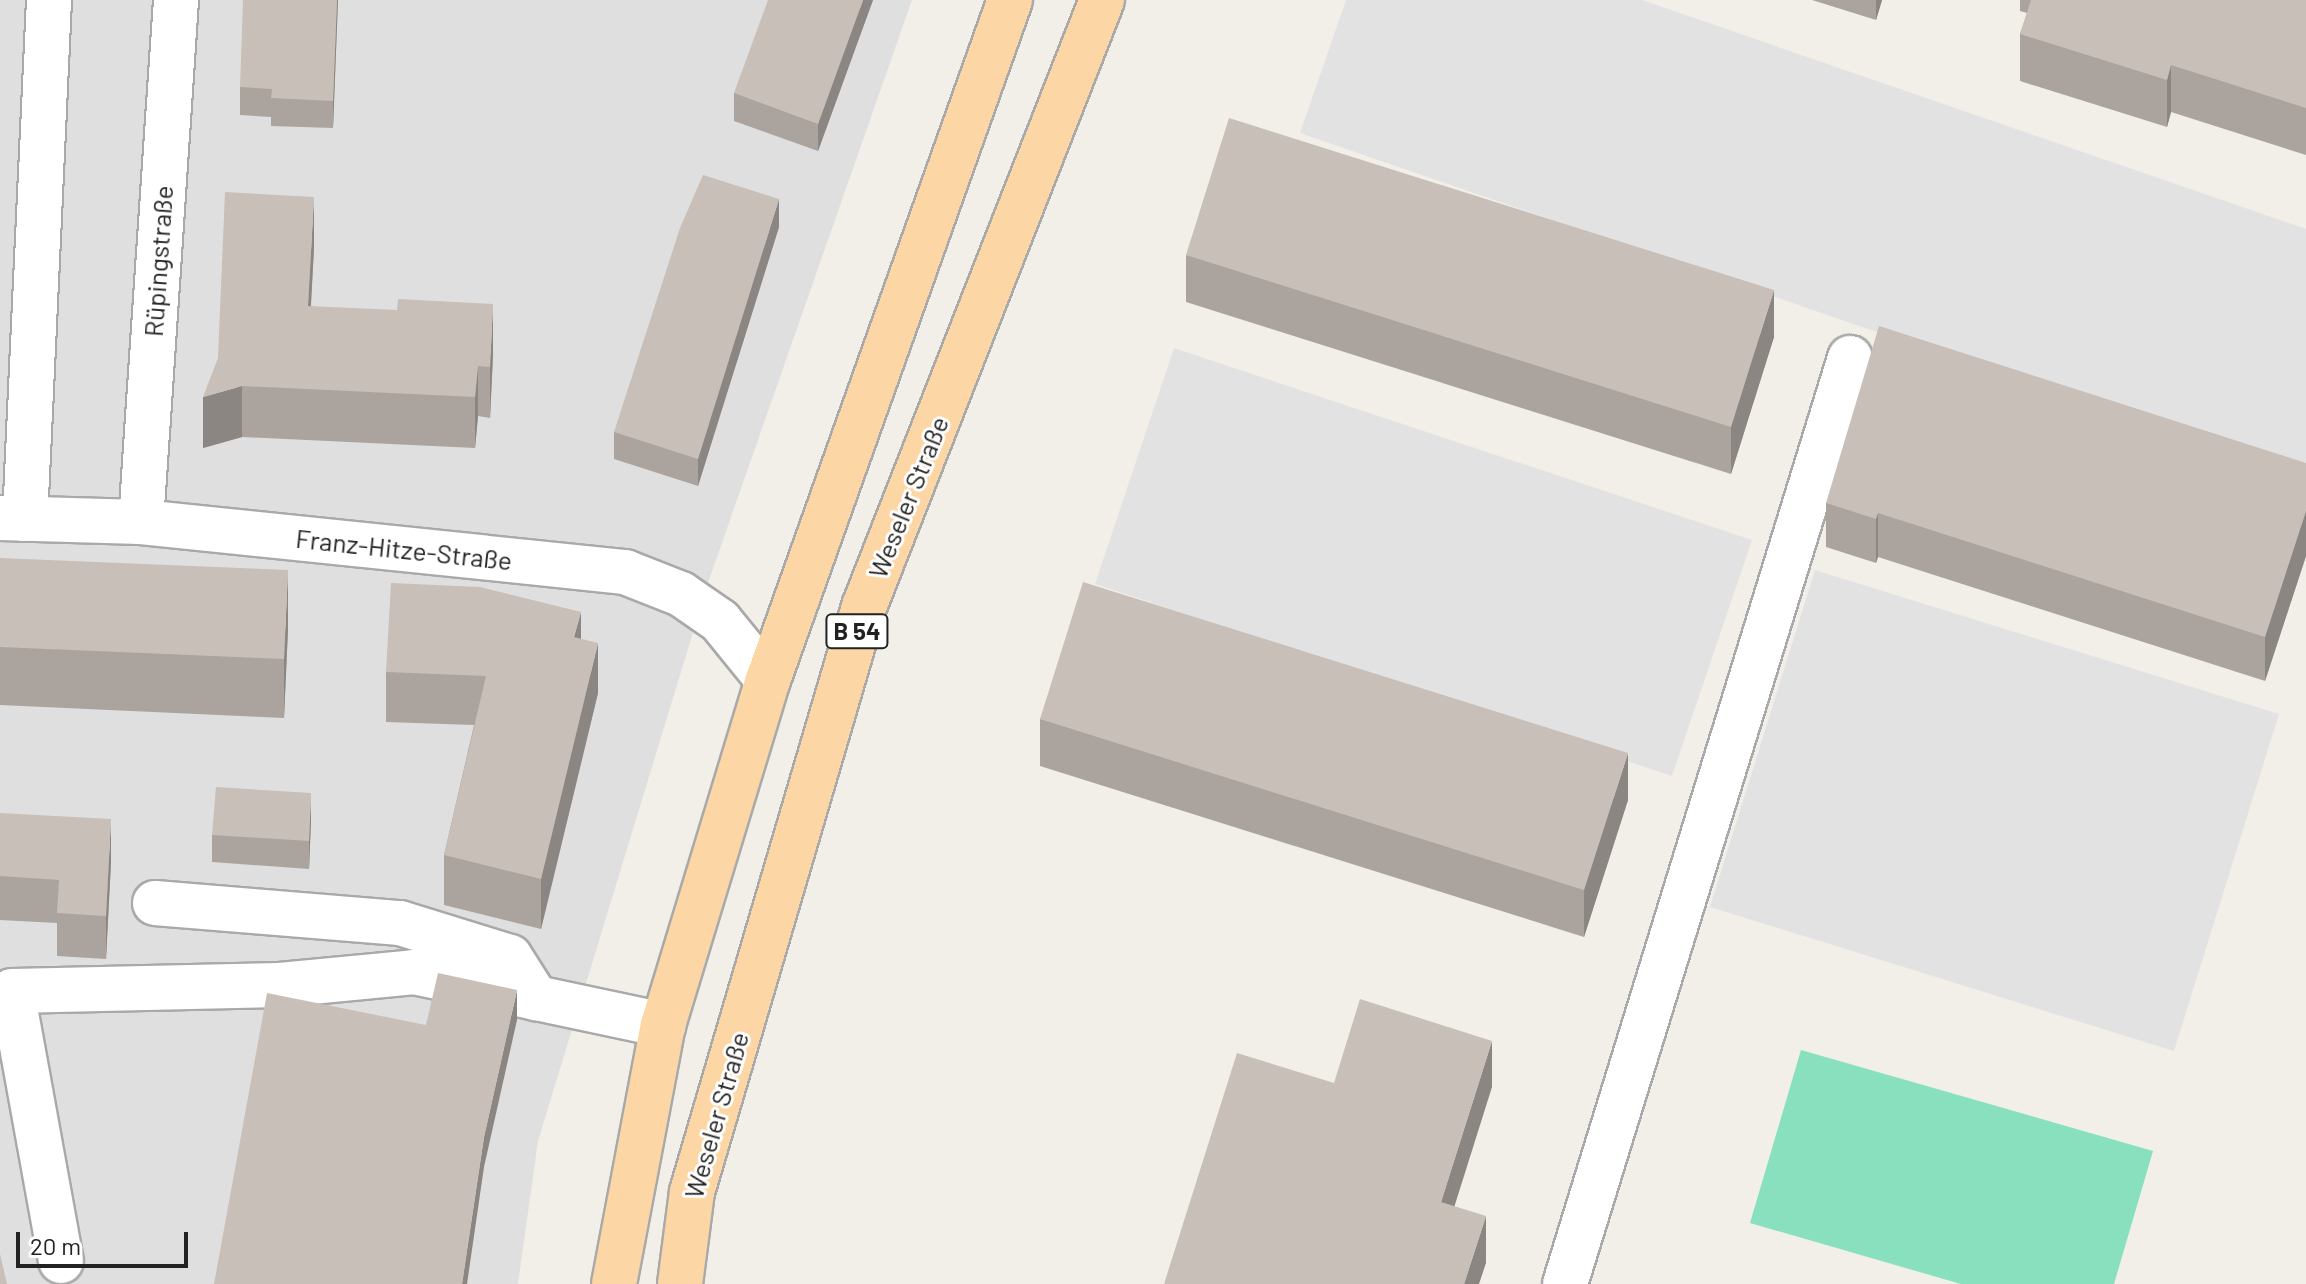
<!DOCTYPE html>
<html>
<head>
<meta charset="utf-8">
<style>
	body { margin:0 }
	#map { position:relative; width:2306px; height:1284px; overflow:hidden; background:#f2efe9; font-family:Barlow,sans-serif }
	div>[style] { position:absolute }
	[style*='--x'] { left:calc(var(--x)*1px); top:calc(var(--y)*1px); width:calc(var(--w)*1px); rotate:calc(var(--a)*1deg) }
	.residential>* { inset:0; background:#e0dfdf }
	.pitch>* { inset:0; background:#88e0be }
	.parking>* { inset:0; background:#e2e2e2 }
	.roads { filter:drop-shadow(2px 0 #a9a9a9) drop-shadow(-2px 0 #a9a9a9) drop-shadow(0 2px #a9a9a9) drop-shadow(0 -2px #a9a9a9) }
	.minor>* { height:44px; margin:-22px; padding:0 22px; transform-origin:22px; border-radius:22px; background:#fff }
	.major>* { height:44px; margin:-22px; padding:0 22px; transform-origin:22px; border-radius:22px; background:#fcd6a4 }
	.wall>* { inset:0; background:#aba49e }
	.shaded-wall>* { inset:0; background:#8b8681 }
	.building>* { inset:0; background:#c7bfb8 }
	span { translate:-50% -50%; white-space:nowrap; text-align:center; line-height:1.15; -webkit-text-stroke:6px #fff; paint-order:stroke }
	.shield-label span { padding:2px 6px; background:#fff; border:2px solid; border-radius:6px; -webkit-text-stroke-width:0 }
	.shield-label { font-size:24px; color:#222; font-weight:700 }
	.street-label { font-size:26px; color:#222 }
	.scale { position:absolute; left:16px; top:1232px; width:172px; height:36px; box-sizing:border-box; border:4px solid #222; border-top:0; padding-left:10px; font-size:24px; line-height:28px; white-space:nowrap; color:#222; -webkit-text-stroke:6px #fff; paint-order:stroke }
</style>
</head>
<body>
<div id="map">
	<div class="residential">
		<i style="clip-path:polygon(0 0,912px 0,709px 580px,538px 1141px,518px 1284px,0 1284px)"></i>
	</div>
	<div class="pitch">
		<i style="clip-path:polygon(1801px 1050px,2153px 1151px,2114px 1284px,1961px 1284px,1750px 1223px)"></i>
	</div>
	<div class="parking">
		<i style="clip-path:polygon(1346px 0,1642px 0,2306px 229px,2306px 480px,1300px 133px)"></i>
		<i style="clip-path:polygon(1174px 348px,1752px 540px,1672px 776px,1095px 584px)"></i>
		<i style="clip-path:polygon(1815px 570px,2279px 714px,2174px 1051px,1710px 907px)"></i>
	</div>
	<div class="roads">
		<div class="minor">
			<i style="--x:0;--y:518;--w:141;--a:1.6"></i>
			<i style="--x:141;--y:522;--w:487;--a:5.9"></i>
			<i style="--x:625;--y:572;--w:60;--a:21.4"></i>
			<i style="--x:681;--y:594;--w:47;--a:34.7"></i>
			<i style="--x:720;--y:621;--w:76;--a:50.9"></i>
			<i style="--x:25;--y:519;--w:520;--a:-87.35"></i>
			<i style="--x:141;--y:522;--w:523;--a:-86.16"></i>
			<i style="--x:155;--y:903;--w:246;--a:4.7"></i>
			<i style="--x:400;--y:923;--w:115;--a:17.2"></i>
			<i style="--x:510;--y:957;--w:49;--a:57.6"></i>
			<i style="--x:61;--y:1261;--w:274;--a:-100.3"></i>
			<i style="--x:12;--y:991;--w:268;--a:-1.3"></i>
			<i style="--x:280;--y:985;--w:135;--a:-5.5"></i>
			<i style="--x:414;--y:972;--w:255;--a:12"></i>
			<i style="--x:1565;--y:1284;--w:969;--a:-72.89"></i>
		</div>
		<div class="major">
			<i style="--x:614;--y:1284;--w:264;--a:-79.3"></i>
			<i style="--x:663;--y:1025;--w:361;--a:-73.1"></i>
			<i style="--x:768;--y:680;--w:722;--a:-70.41"></i>
			<i style="--x:680;--y:1284;--w:93;--a:-82.6"></i>
			<i style="--x:692;--y:1192;--w:610;--a:-73.62"></i>
			<i style="--x:864;--y:607;--w:652;--a:-68.59"></i>
		</div>
	</div>
	<div class="wall">
		<i style="clip-path:polygon(338px 0,333px 128px,271px 126px,271px 117px,240px 115px,240px 87px)"></i>
		<i style="clip-path:polygon(873px 0,818px 151px,734px 121px,734px 93px)"></i>
		<i style="clip-path:polygon(1812px 0,1882px 0,1876px 20px)"></i>
		<i style="clip-path:polygon(2020px 0,2306px 0,2306px 155px,2171px 112px,2167px 127px,2020px 81px,2020px 34px,2027px 13px,2020px 11px)"></i>
		<i style="clip-path:polygon(779px 227px,698px 486px,614px 459px,614px 432px)"></i>
		<i style="clip-path:polygon(314px 247px,311px 306px,493px 355px,490px 418px,478px 416px,475px 448px,242px 437px,203px 448px)"></i>
		<i style="clip-path:polygon(1186px 255px,1774px 337px,1731px 474px,1186px 302px)"></i>
		<i style="clip-path:polygon(2306px 463px,2306px 556px,2265px 681px,1878px 557px,1876px 563px,1826px 547px,1826px 503px)"></i>
		<i style="clip-path:polygon(0 558px,288px 629px,284px 718px,0 705px)"></i>
		<i style="clip-path:polygon(581px 639px,598px 693px,541px 929px,444px 905px,444px 855px,474px 725px,386px 722px,386px 672px)"></i>
		<i style="clip-path:polygon(1040px 719px,1628px 800px,1584px 937px,1040px 766px)"></i>
		<i style="clip-path:polygon(0 813px,111px 862px,106px 959px,57px 956px,57px 923px,0 920px)"></i>
		<i style="clip-path:polygon(311px 820px,309px 869px,212px 862px,212px 835px)"></i>
	</div>
	<div class="shaded-wall">
		<i style="clip-path:polygon(337px 0,338px 0,333px 128px,333px 101px)"></i>
		<i style="clip-path:polygon(863px 0,873px 0,818px 151px,818px 124px)"></i>
		<i style="clip-path:polygon(1876px 0,1882px 0,1876px 20px)"></i>
		<i style="clip-path:polygon(2171px 65px,2171px 112px,2167px 127px,2167px 80px)"></i>
		<i style="clip-path:polygon(314px 197px,314px 247px,308px 357px,308px 306px)"></i>
		<i style="clip-path:polygon(779px 199px,779px 227px,698px 486px,698px 459px)"></i>
		<i style="clip-path:polygon(1774px 290px,1774px 337px,1731px 474px,1731px 427px)"></i>
		<i style="clip-path:polygon(493px 304px,493px 355px,490px 418px,490px 367px)"></i>
		<i style="clip-path:polygon(478px 366px,478px 416px,475px 448px,475px 397px)"></i>
		<i style="clip-path:polygon(242px 386px,242px 437px,203px 448px,203px 397px)"></i>
		<i style="clip-path:polygon(2306px 511px,2306px 556px,2265px 681px,2265px 637px)"></i>
		<i style="clip-path:polygon(1878px 513px,1878px 557px,1876px 563px,1876px 519px)"></i>
		<i style="clip-path:polygon(288px 570px,288px 629px,284px 718px,284px 659px)"></i>
		<i style="clip-path:polygon(581px 612px,581px 662px,574px 637px)"></i>
		<i style="clip-path:polygon(598px 643px,598px 693px,541px 929px,541px 879px)"></i>
		<i style="clip-path:polygon(1628px 753px,1628px 800px,1584px 937px,1584px 890px)"></i>
		<i style="clip-path:polygon(311px 793px,311px 820px,309px 869px,309px 841px)"></i>
		<i style="clip-path:polygon(111px 819px,111px 862px,106px 959px,106px 916px)"></i>
		<i style="clip-path:polygon(517px 990px,517px 1020px,484px 1167px,467px 1284px,462px 1284px,484px 1137px)"></i>
		<i style="clip-path:polygon(1492px 1041px,1492px 1087px,1441px 1249px,1441px 1202px)"></i>
		<i style="clip-path:polygon(1486px 1216px,1486px 1263px,1479px 1284px,1464px 1284px)"></i>
	</div>
	<div class="building">
		<i style="clip-path:polygon(243px 0,337px 0,333px 101px,271px 98px,272px 89px,240px 87px)"></i>
		<i style="clip-path:polygon(768px 0,863px 0,818px 124px,734px 93px)"></i>
		<i style="clip-path:polygon(2031px 0,2306px 0,2306px 108px,2171px 65px,2167px 80px,2020px 34px)"></i>
		<i style="clip-path:polygon(1229px 118px,1774px 290px,1731px 427px,1186px 255px)"></i>
		<i style="clip-path:polygon(703px 175px,779px 199px,698px 459px,614px 432px,680px 228px)"></i>
		<i style="clip-path:polygon(225px 192px,314px 197px,308px 306px,397px 310px,398px 299px,493px 304px,490px 367px,478px 366px,475px 397px,242px 386px,203px 397px,218px 358px)"></i>
		<i style="clip-path:polygon(1879px 326px,2306px 463px,2306px 511px,2265px 637px,1878px 513px,1876px 519px,1826px 503px)"></i>
		<i style="clip-path:polygon(0 558px,288px 570px,284px 659px,0 647px)"></i>
		<i style="clip-path:polygon(1083px 582px,1628px 753px,1584px 890px,1040px 719px)"></i>
		<i style="clip-path:polygon(391px 583px,480px 587px,581px 612px,574px 637px,598px 643px,541px 879px,444px 855px,486px 676px,386px 672px)"></i>
		<i style="clip-path:polygon(216px 787px,311px 793px,309px 841px,212px 835px)"></i>
		<i style="clip-path:polygon(0 813px,111px 819px,106px 916px,57px 913px,59px 880px,0 876px)"></i>
		<i style="clip-path:polygon(438px 973px,517px 990px,484px 1137px,462px 1284px,214px 1284px,267px 993px,426px 1025px)"></i>
		<i style="clip-path:polygon(1360px 999px,1492px 1041px,1441px 1202px,1486px 1216px,1464px 1284px,1164px 1284px,1237px 1053px,1334px 1083px)"></i>
		<i style="clip-path:polygon(0 1254px,7px 1284px,0 1284px)"></i>
	</div>
	<div class="shield-label">
		<span style="left:857px;top:631px">B 54</span>
	</div>
	<div class="street-label">
		<span style="left:158px;top:261px;rotate:-86deg">Rüpingstraße</span>
		<span style="left:908px;top:497px;rotate:-68deg">Weseler Straße</span>
		<span style="left:404px;top:549px;rotate:6deg">Franz-Hitze-Straße</span>
		<span style="left:716px;top:1115px;rotate:-74deg">Weseler Straße</span>
	</div>
	<div class="scale">20 m</div>
</div>
</body>
</html>
